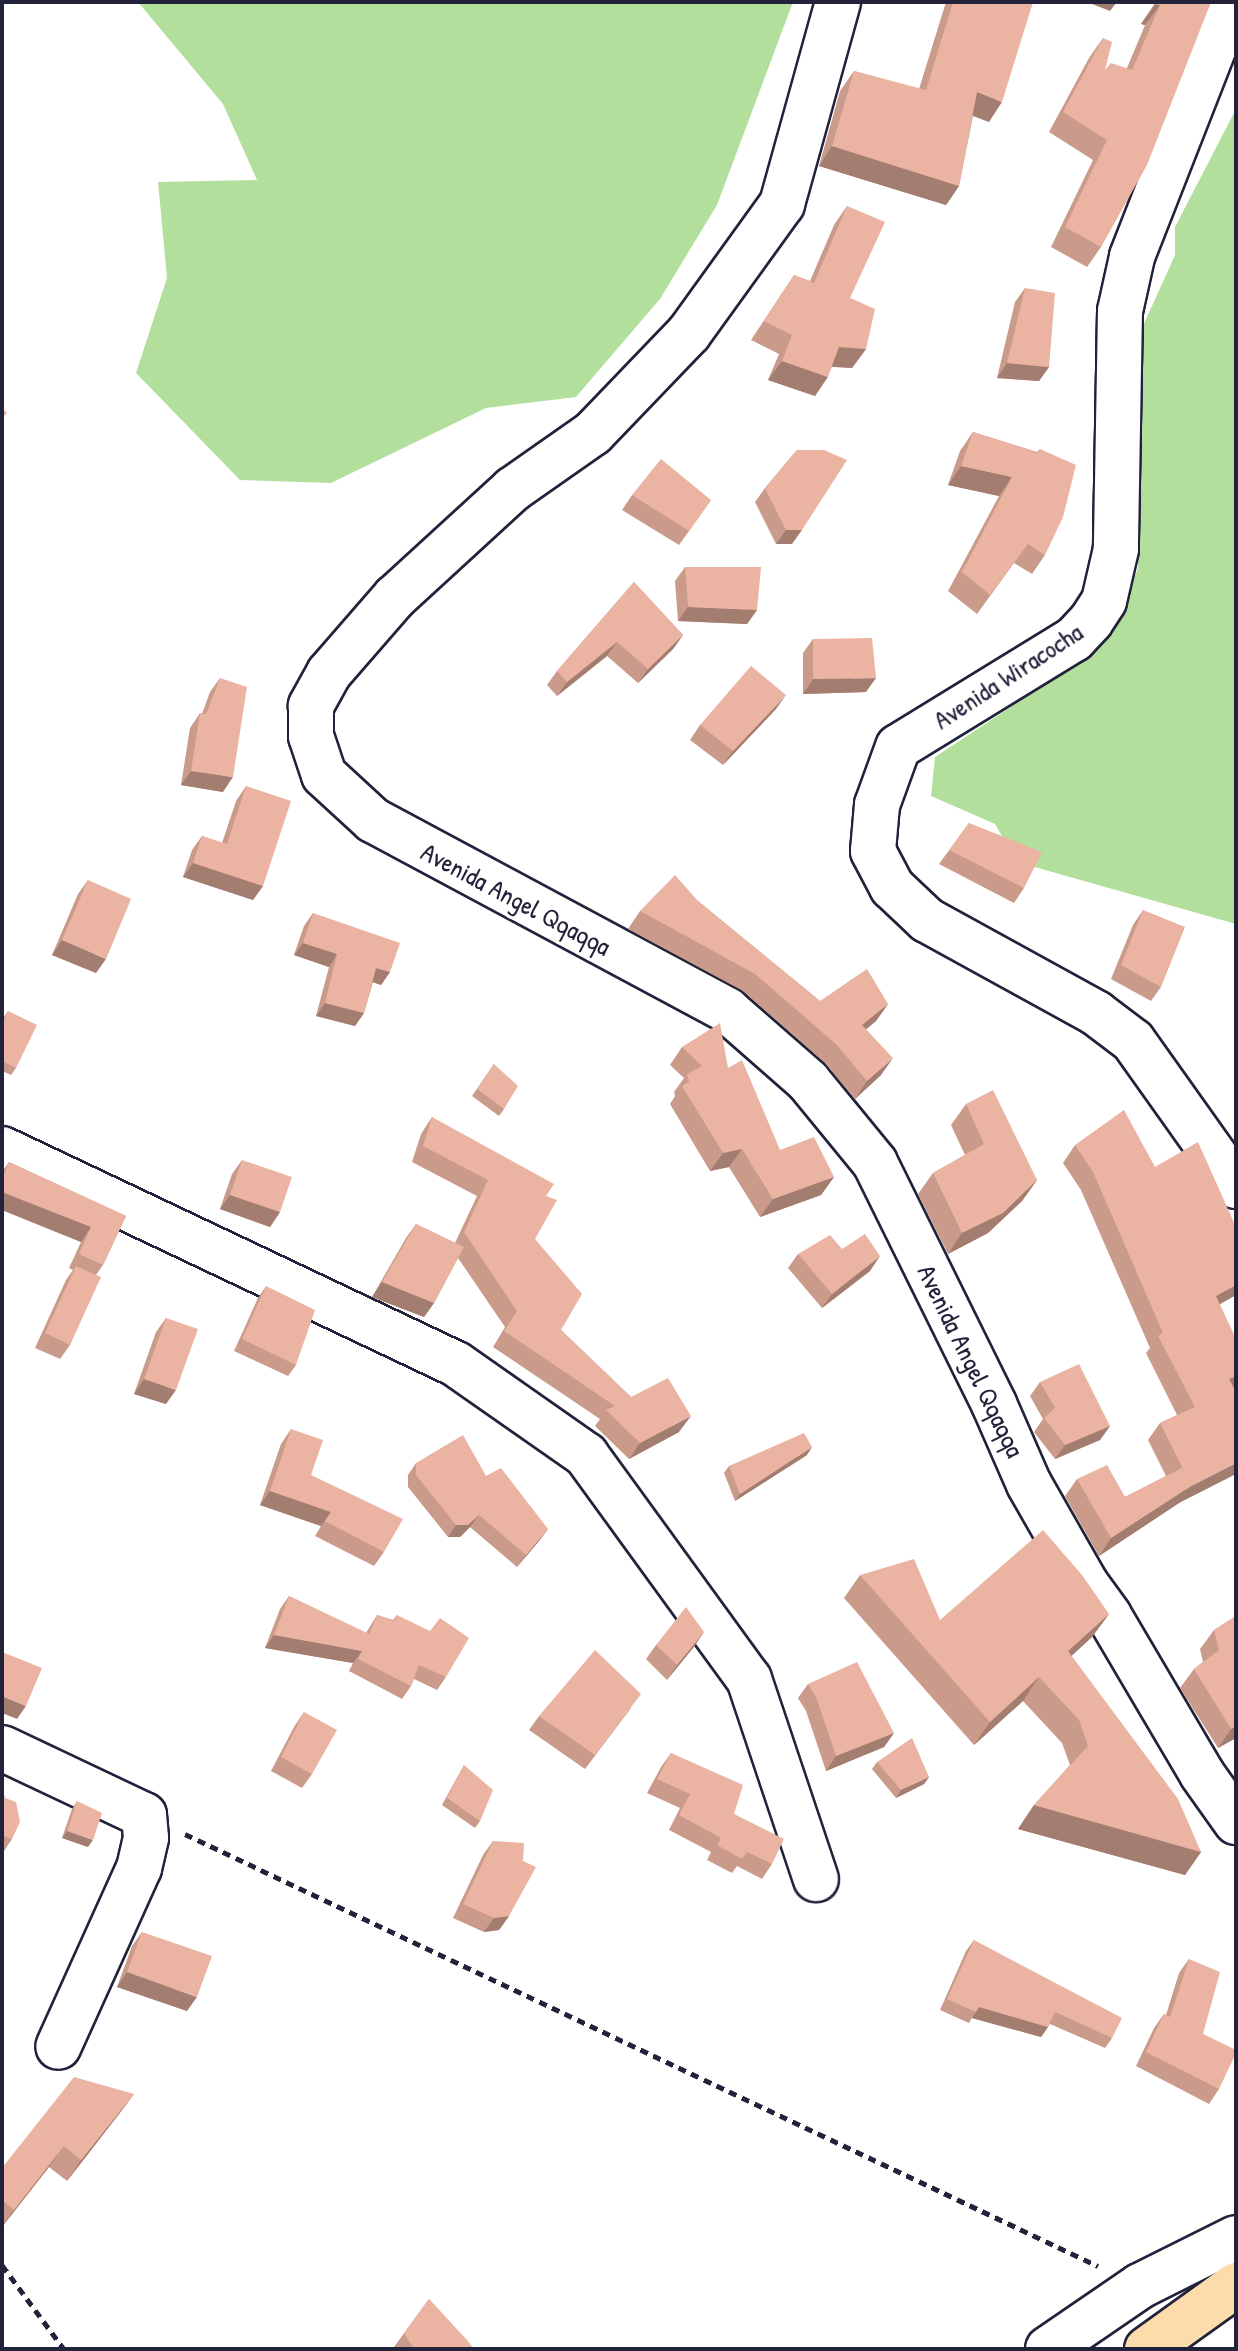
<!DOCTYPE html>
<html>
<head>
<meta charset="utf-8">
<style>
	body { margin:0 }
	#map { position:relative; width:1238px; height:2351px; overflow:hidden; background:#fff; font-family:"Patrick Hand",sans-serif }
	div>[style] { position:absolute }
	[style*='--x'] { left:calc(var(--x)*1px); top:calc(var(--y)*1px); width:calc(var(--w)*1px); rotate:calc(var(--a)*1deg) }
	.green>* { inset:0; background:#b3df9d }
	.path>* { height:5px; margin-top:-2.5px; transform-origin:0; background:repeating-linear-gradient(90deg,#22223b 0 8px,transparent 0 14px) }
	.roads { filter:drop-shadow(2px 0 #22223b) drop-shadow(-2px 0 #22223b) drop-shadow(0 2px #22223b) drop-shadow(0 -2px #22223b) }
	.street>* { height:44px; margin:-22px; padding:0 22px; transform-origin:22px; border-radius:22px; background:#fff }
	.highway>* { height:44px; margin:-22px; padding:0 22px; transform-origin:22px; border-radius:22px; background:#fddcac }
	.wall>* { inset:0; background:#ca9a8a }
	.shaded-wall>* { inset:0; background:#a47d71 }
	.building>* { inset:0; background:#ebb3a1 }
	span { translate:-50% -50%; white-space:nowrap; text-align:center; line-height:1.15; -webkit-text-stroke:6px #fff; paint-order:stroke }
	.street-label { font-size:26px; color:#22223b }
	.frame { position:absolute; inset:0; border:4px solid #22223b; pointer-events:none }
</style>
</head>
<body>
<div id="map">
	<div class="green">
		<i style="clip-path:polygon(138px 2px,793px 2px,717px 205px,660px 299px,576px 397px,486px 408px,331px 483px,240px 480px,136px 373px,167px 278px,158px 182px,257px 180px,223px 104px)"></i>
		<i style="clip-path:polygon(1236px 109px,1236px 924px,1017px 862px,995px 824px,931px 796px,935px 757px,1044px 685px,1116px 623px,1138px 568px,1138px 467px,1124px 368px,1175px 255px,1175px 227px)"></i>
	</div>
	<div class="path">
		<i style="--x:185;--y:1834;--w:1010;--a:25.32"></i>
		<i style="--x:2;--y:2265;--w:104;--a:53.6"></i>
	</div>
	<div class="roads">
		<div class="street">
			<i style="--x:838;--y:2;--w:210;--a:105.5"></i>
			<i style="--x:782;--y:204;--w:159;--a:125.8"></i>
			<i style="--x:689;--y:333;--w:139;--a:133.8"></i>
			<i style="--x:593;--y:433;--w:98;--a:145"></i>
			<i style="--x:513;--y:489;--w:160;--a:137.5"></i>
			<i style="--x:395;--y:597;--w:101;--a:131"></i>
			<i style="--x:329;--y:673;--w:38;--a:119"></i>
			<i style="--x:311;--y:706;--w:30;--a:90"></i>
			<i style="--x:311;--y:736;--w:41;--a:71.6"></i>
			<i style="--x:324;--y:775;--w:67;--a:42.6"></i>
			<i style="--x:373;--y:820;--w:402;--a:28.2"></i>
			<i style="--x:727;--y:1010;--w:108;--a:41.2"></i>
			<i style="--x:808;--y:1081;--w:106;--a:50.7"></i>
			<i style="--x:875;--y:1163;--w:269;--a:63.7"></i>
			<i style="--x:994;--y:1404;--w:87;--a:66.4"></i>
			<i style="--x:1029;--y:1484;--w:115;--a:60.3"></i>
			<i style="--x:1086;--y:1584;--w:39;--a:54"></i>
			<i style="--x:1109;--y:1616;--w:183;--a:59.5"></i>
			<i style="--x:1202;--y:1774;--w:59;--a:54.7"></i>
			<i style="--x:1236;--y:4;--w:13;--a:132"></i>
			<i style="--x:1227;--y:14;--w:261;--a:111.4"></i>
			<i style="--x:1132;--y:257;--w:55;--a:102.5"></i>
			<i style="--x:1120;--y:311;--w:238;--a:91"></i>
			<i style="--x:1116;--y:549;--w:53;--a:103"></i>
			<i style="--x:1104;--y:601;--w:24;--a:123"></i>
			<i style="--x:1091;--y:621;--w:25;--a:133"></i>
			<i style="--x:1074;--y:639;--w:206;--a:148.5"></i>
			<i style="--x:898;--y:747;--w:62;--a:109.9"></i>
			<i style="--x:877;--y:805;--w:46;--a:95"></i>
			<i style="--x:873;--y:851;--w:41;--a:62.2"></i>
			<i style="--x:892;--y:887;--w:48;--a:43.3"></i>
			<i style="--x:927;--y:920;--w:193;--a:28.8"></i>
			<i style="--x:1096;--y:1013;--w:46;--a:37.1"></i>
			<i style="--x:1133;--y:1041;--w:178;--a:54.6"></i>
			<i style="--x:2;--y:1149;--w:502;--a:25.34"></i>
			<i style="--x:456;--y:1364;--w:159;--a:35"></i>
			<i style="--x:586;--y:1455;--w:277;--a:54"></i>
			<i style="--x:749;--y:1679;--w:211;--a:71.5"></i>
			<i style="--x:2;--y:1748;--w:157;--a:25.3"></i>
			<i style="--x:144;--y:1815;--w:23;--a:85"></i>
			<i style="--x:146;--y:1838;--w:31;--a:103"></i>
			<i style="--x:139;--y:1868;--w:196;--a:114.3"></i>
			<i style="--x:1048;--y:2349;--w:112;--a:-34.4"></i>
			<i style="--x:1140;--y:2286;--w:107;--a:-26.6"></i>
		</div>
		<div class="highway">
			<i style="--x:1147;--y:2349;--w:110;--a:-35.7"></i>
		</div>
	</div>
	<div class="wall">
		<i style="clip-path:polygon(946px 2px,1033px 2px,989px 122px,973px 116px,959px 186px,946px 205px,819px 166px,840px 91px,854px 71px,919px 89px)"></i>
		<i style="clip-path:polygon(1156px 2px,1211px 2px,1101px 247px,1087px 267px,1051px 247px,1093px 160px,1049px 132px,1089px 58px,1103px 38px,1105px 70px,1127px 68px,1145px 25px,1141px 24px)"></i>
		<i style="clip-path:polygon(847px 206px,850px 298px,866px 349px,852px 368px,832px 367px,815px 396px,768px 380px,779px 354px,751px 340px,794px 275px,810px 281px,834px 225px)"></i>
		<i style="clip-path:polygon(1025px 288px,1049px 367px,1039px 381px,997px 378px,1015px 302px)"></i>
		<i style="clip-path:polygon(973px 432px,1037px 452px,1040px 449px,1045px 555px,1032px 574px,1014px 563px,977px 614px,948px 591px,999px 496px,948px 485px,960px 451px)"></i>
		<i style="clip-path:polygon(797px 450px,792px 544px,776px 544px,755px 502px,765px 488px)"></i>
		<i style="clip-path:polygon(632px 495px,711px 500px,679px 545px,622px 510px)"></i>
		<i style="clip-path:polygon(685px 567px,757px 610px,747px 624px,678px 621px,675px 581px)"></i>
		<i style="clip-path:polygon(634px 582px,683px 635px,673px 649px,638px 683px,607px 656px,557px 696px,547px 685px,557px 671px)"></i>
		<i style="clip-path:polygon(813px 639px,866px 692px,803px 694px,803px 653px)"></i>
		<i style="clip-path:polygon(220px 678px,223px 792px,181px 785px,190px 728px,200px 713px,202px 714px,210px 692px)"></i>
		<i style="clip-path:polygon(776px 709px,723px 765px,690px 740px,700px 725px)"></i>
		<i style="clip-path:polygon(246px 786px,263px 886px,253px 900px,183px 877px,192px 850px,202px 836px,222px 843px,236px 801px)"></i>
		<i style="clip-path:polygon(969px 823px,1024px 888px,1014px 903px,939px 864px)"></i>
		<i style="clip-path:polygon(88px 880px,96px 973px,52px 955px,78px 894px)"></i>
		<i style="clip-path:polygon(698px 901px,820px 1001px,888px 1004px,876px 1021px,865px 1029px,881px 1075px,855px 1099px,824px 1062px,743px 991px,628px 929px,640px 911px)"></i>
		<i style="clip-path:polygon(1143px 910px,1161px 987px,1151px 1001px,1111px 979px,1133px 925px)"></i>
		<i style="clip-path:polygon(313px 913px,390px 972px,381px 985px,373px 982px,364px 1013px,355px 1026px,316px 1016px,329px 967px,294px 955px,304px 926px)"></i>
		<i style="clip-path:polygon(8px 1011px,16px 1068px,11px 1075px,2px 1071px,2px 1020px)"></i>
		<i style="clip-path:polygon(682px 1047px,728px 1068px,780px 1150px,834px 1177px,821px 1195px,760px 1217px,729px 1167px,710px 1171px,670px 1104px,675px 1096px,674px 1092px,684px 1078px,670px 1065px)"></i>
		<i style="clip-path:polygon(494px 1064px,504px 1109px,499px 1116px,472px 1096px)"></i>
		<i style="clip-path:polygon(966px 1104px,1037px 1180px,1022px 1201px,988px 1233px,948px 1254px,918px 1194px,933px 1173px,965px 1155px,951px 1125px)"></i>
		<i style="clip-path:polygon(432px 1117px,546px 1196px,535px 1239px,561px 1330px,631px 1397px,679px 1432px,629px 1459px,595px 1426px,600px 1419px,493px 1347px,505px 1327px,458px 1258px,434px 1303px,424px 1317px,372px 1297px,406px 1238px,416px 1224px,455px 1243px,477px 1196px,412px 1162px,421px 1134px)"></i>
		<i style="clip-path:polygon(1075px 1145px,1155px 1167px,1236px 1227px,1236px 1295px,1220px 1304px,1236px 1388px,1234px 1388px,1179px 1503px,1099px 1556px,1065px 1496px,1077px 1479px,1125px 1497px,1166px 1476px,1148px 1440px,1160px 1423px,1177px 1415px,1146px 1353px,1150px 1348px,1081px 1190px,1063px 1163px)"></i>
		<i style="clip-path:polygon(242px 1160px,280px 1212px,270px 1227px,220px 1209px,232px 1174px)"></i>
		<i style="clip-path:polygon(9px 1162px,126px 1216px,103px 1265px,96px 1275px,70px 1345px,60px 1359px,35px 1348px,66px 1280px,73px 1270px,69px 1268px,81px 1242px,2px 1210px,2px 1172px)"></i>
		<i style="clip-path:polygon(842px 1249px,870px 1271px,822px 1308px,788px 1268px,798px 1254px)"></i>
		<i style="clip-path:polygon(266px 1286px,296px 1365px,288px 1376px,234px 1351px,258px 1298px)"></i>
		<i style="clip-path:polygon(166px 1318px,166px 1404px,134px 1394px,156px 1332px)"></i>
		<i style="clip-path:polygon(1040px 1382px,1110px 1426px,1100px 1440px,1055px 1459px,1034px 1432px,1043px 1419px,1030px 1396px)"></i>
		<i style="clip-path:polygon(291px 1429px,311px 1475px,384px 1552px,374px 1566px,315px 1536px,321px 1526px,260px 1505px,281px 1444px)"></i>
		<i style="clip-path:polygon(807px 1455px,735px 1501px,724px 1473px,729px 1466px)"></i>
		<i style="clip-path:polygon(416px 1463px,486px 1476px,548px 1529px,539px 1541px,517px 1567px,470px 1527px,460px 1537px,448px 1537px,408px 1487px,408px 1475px)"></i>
		<i style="clip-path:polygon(860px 1575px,940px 1620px,1109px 1614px,1092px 1637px,1071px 1656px,1201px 1852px,1185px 1875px,1018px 1829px,1034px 1805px,1070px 1765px,1062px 1743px,1023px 1701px,974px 1745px,844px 1598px)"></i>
		<i style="clip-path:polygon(289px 1596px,366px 1633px,377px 1615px,393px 1620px,397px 1615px,446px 1677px,437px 1690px,414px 1679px,411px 1686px,402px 1699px,349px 1671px,353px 1663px,265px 1648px,280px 1609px)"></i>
		<i style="clip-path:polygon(1236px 1616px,1236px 1738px,1218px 1748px,1180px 1688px,1194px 1669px,1203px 1662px,1200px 1649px,1214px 1630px)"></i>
		<i style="clip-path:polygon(704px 1632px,667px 1680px,646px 1659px,656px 1645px)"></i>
		<i style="clip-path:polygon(808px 1684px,894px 1733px,884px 1747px,826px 1771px,806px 1711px,798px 1698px)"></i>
		<i style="clip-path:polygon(631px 1708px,585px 1769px,529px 1730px,539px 1716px)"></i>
		<i style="clip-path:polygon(304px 1712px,312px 1774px,302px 1788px,271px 1771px,294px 1727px)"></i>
		<i style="clip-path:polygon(671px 1753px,734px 1814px,772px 1864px,762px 1879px,737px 1866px,732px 1873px,707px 1860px,711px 1852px,669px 1830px,680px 1808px,647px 1793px,661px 1767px)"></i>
		<i style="clip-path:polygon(877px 1762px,929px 1777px,924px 1784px,896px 1798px,872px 1769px)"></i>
		<i style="clip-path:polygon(464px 1765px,480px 1821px,475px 1828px,442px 1805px)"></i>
		<i style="clip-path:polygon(2px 1787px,12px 1839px,2px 1854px)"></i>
		<i style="clip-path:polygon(77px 1801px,88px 1847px,62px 1838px,72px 1809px)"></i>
		<i style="clip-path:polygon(493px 1841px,509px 1916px,499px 1930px,484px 1932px,453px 1918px,483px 1855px)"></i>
		<i style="clip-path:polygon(142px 1932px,187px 2011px,117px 1987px,132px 1946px)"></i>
		<i style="clip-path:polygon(974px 1940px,1112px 2038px,1105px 2048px,1050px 2024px,1041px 2037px,972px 2018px,969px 2023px,940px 2010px,966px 1951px)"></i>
		<i style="clip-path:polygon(1189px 1959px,1203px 2034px,1219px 2089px,1209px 2104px,1136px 2066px,1154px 2028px,1164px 2014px,1166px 2015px,1179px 1973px)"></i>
		<i style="clip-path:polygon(134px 2094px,119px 2114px,67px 2181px,49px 2167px,2px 2227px,2px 2168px)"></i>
		<i style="clip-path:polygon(429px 2299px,474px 2349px,395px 2349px,394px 2347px)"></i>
	</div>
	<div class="shaded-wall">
		<i style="clip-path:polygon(1087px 2px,1117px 2px,1110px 11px)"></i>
		<i style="clip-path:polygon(1155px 4px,1160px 5px,1145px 25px,1141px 24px)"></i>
		<i style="clip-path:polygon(977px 92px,1002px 102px,989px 122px,964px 112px)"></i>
		<i style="clip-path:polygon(832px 146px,959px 186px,946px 205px,819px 166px)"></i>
		<i style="clip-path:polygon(839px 347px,866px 349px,852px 368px,826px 366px)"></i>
		<i style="clip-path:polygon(782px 361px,828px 377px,815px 396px,768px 380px)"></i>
		<i style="clip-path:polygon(1007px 363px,1049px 367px,1039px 381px,997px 378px)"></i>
		<i style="clip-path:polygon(961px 466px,1012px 477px,999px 496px,948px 485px)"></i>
		<i style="clip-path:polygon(786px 530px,802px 530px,792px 544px,776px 544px)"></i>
		<i style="clip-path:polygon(688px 607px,757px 610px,747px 624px,678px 621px)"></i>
		<i style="clip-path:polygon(683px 635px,673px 649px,638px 683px,648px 669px)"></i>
		<i style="clip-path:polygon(617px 642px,607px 656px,557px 696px,567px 682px)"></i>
		<i style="clip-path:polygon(876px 678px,866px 692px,803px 694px,813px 679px)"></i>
		<i style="clip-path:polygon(786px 695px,776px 709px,723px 765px,733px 751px)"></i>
		<i style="clip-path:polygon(191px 771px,233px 777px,223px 792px,181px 785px)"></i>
		<i style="clip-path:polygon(193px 863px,263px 886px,253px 900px,183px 877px)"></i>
		<i style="clip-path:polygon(62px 940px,106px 959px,96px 973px,52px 955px)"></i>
		<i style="clip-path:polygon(303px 943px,337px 954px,329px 967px,294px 955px)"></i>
		<i style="clip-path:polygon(376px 968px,390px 972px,381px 985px,367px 980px)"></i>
		<i style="clip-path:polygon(325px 1003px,364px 1013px,355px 1026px,316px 1016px)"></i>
		<i style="clip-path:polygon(888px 1004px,876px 1021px,850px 1043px,862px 1025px)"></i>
		<i style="clip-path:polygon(893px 1058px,881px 1075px,855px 1099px,867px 1081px)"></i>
		<i style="clip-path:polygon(742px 1149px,729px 1167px,710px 1171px,723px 1153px)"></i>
		<i style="clip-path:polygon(834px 1177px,821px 1195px,760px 1217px,773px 1199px)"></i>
		<i style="clip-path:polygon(1037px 1180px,1022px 1201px,988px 1233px,948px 1254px,962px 1233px)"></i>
		<i style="clip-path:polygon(2px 1192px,91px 1227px,81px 1242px,2px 1210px)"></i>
		<i style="clip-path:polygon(230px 1195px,280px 1212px,270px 1227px,220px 1209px)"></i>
		<i style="clip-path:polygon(880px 1256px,870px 1271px,822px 1308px,832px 1294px)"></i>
		<i style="clip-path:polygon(382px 1282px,434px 1303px,424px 1317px,372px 1297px)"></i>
		<i style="clip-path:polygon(1236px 1285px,1236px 1295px,1204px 1313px,1216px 1296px)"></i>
		<i style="clip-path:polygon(1236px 1376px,1236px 1388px,1217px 1396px,1229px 1379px)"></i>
		<i style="clip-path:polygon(144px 1379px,176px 1390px,166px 1404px,134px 1394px)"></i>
		<i style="clip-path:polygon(691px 1416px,679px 1432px,629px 1459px,640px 1443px)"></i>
		<i style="clip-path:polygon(1110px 1426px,1100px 1440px,1055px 1459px,1065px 1445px)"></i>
		<i style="clip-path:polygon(812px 1447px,807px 1455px,735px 1501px,740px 1494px)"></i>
		<i style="clip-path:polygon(1236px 1463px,1236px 1474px,1179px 1503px,1099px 1556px,1111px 1538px,1191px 1486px)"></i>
		<i style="clip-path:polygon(270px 1491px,331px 1512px,321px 1526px,260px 1505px)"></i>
		<i style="clip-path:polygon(479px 1515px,470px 1527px,460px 1537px,448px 1537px,456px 1525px)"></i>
		<i style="clip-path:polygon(548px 1529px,539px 1541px,517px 1567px,526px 1555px)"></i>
		<i style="clip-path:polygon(1109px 1614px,1092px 1637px,1051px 1675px,1068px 1651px)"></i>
		<i style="clip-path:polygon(704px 1632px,694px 1647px,667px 1680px,677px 1665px)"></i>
		<i style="clip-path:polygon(274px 1635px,362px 1651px,353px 1663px,265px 1648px)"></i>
		<i style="clip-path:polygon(1039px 1677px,1023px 1701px,974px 1745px,990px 1722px)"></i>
		<i style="clip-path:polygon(2px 1696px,26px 1706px,17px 1719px,2px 1713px)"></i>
		<i style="clip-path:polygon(1236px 1726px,1236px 1738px,1218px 1748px,1231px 1729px)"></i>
		<i style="clip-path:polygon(894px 1733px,884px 1747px,826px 1771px,836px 1756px)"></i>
		<i style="clip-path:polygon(929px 1777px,924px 1784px,896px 1798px,901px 1790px)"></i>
		<i style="clip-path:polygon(1034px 1805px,1201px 1852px,1185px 1875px,1018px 1829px)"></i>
		<i style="clip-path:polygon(67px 1831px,93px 1840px,88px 1847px,62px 1838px)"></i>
		<i style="clip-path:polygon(509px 1916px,499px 1930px,484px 1932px,494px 1918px)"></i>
		<i style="clip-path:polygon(127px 1972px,197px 1997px,187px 2011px,117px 1987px)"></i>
		<i style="clip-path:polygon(979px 2007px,1048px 2027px,1041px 2037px,972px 2018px)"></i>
		<i style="clip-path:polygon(134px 2094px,119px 2114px,67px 2181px,81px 2160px)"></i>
		<i style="clip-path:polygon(64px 2146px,49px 2167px,2px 2227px,14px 2210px)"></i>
	</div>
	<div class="building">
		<i style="clip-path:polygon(953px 2px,1033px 2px,1002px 102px,977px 92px,959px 186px,832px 146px,854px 71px,926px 90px)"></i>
		<i style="clip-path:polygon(1156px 2px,1211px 2px,1147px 165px,1101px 247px,1065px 227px,1107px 140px,1063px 112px,1103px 38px,1112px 42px,1105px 70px,1111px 63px,1132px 70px,1160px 5px,1155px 4px)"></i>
		<i style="clip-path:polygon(847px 206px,885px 222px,850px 298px,875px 309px,866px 349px,839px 347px,828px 377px,782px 361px,792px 335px,764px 321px,794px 275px,814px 283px)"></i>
		<i style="clip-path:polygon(1025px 288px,1055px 293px,1049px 367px,1007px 363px)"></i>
		<i style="clip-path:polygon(2px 408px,7px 413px,2px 418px)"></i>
		<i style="clip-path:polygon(973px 432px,1038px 453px,1040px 449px,1076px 465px,1063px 517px,1045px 555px,1028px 544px,990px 595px,962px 572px,1012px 477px,961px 466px)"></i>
		<i style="clip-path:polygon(797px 450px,824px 450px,847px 460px,802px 530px,786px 530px,765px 488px)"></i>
		<i style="clip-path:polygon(661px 459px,711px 500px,689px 531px,632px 495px)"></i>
		<i style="clip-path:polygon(685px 567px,761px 567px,757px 610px,688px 607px)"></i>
		<i style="clip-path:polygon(634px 582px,683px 635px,648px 669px,617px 642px,567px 682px,557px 671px)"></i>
		<i style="clip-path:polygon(872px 638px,876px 678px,813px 679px,813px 639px)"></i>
		<i style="clip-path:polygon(751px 666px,786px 695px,733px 751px,700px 725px)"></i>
		<i style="clip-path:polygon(220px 678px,247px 687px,233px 777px,191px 771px,200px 713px,206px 714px)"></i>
		<i style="clip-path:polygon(246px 786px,291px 801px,263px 886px,193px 863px,202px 836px,227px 844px)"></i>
		<i style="clip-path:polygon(969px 823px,1042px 852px,1024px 888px,949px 850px)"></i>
		<i style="clip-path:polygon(675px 875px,698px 901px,820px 1001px,867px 969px,888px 1004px,862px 1025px,893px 1058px,867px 1081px,837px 1045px,755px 974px,640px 911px)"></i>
		<i style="clip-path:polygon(88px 880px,131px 899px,106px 959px,62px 940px)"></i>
		<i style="clip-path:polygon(1143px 910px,1185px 927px,1161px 987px,1121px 965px)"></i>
		<i style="clip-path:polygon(313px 913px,400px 943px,390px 972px,376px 968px,364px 1013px,325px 1003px,337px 954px,303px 943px)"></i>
		<i style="clip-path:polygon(8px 1011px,37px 1025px,16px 1068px,2px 1061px,2px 1024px)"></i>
		<i style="clip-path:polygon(720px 1023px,728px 1068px,742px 1060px,780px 1150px,814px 1137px,834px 1177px,773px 1199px,742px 1149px,723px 1153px,682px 1086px,689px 1082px,687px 1074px,702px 1066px,682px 1047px)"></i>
		<i style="clip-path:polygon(494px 1064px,518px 1086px,504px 1109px,477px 1089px)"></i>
		<i style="clip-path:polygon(993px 1090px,1037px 1180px,1003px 1213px,962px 1233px,933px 1173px,984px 1144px,966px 1104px)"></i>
		<i style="clip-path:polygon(1124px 1110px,1155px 1167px,1198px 1142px,1236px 1227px,1236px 1285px,1216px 1296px,1236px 1339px,1236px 1376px,1229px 1379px,1236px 1392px,1236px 1463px,1191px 1486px,1111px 1538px,1077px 1479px,1107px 1465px,1125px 1497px,1182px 1468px,1185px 1473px,1160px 1423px,1195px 1407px,1158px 1336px,1163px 1333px,1093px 1172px,1075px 1145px)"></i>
		<i style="clip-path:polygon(432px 1117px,554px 1184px,546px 1196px,557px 1200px,535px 1239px,582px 1294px,561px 1330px,631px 1397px,668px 1378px,691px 1416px,640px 1443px,606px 1410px,615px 1406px,504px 1331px,517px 1311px,464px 1232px,488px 1180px,423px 1146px)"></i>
		<i style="clip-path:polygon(242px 1160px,292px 1177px,280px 1212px,230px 1195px)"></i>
		<i style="clip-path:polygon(9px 1162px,126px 1216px,103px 1265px,79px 1254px,91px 1227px,2px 1192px,2px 1179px)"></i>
		<i style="clip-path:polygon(416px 1224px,464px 1247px,434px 1303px,382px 1282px)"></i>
		<i style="clip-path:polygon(865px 1234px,880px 1256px,832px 1294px,798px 1254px,830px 1235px,842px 1249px)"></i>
		<i style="clip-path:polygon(76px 1266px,101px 1277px,70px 1345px,45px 1333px)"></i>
		<i style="clip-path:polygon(266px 1286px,315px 1310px,296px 1365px,242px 1339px)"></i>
		<i style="clip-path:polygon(166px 1318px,198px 1329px,176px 1390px,144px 1379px)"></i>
		<i style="clip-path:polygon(1079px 1364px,1110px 1426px,1065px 1445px,1044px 1418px,1055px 1408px,1040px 1382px)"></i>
		<i style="clip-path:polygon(291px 1429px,323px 1440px,311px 1475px,403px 1519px,384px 1552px,325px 1521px,331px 1512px,270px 1491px)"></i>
		<i style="clip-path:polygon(804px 1433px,812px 1447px,740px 1494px,729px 1466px)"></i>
		<i style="clip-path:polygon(463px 1435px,486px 1476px,501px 1468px,548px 1529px,526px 1555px,479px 1515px,468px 1525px,456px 1525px,416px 1475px,416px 1463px)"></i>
		<i style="clip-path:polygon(1043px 1530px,1082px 1575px,1109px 1614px,1068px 1651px,1178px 1799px,1201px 1852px,1034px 1805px,1088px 1746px,1079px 1720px,1039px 1677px,990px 1722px,860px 1575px,914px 1559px,940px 1620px)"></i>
		<i style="clip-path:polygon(289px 1596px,369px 1634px,377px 1615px,394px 1621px,397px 1615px,430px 1631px,440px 1618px,469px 1638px,446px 1677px,419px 1665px,411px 1686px,358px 1659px,362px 1651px,274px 1635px)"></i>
		<i style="clip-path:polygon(686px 1607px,704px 1632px,677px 1665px,656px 1645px)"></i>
		<i style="clip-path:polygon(1236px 1616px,1236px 1726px,1231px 1729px,1194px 1669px,1219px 1650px,1214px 1630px)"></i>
		<i style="clip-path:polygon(595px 1650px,641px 1694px,595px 1755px,539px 1716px)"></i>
		<i style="clip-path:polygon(2px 1652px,42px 1668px,26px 1706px,2px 1696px)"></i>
		<i style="clip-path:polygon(857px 1662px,894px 1733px,836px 1756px,816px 1697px,808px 1684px)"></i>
		<i style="clip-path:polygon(304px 1712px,337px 1730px,312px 1774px,281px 1757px)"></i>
		<i style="clip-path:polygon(912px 1738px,929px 1777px,901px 1790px,877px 1762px)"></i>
		<i style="clip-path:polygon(671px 1753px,743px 1785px,734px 1814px,784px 1839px,772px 1864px,747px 1852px,742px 1859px,717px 1845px,721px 1838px,679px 1815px,690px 1794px,657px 1779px)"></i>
		<i style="clip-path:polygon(464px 1765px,493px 1790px,480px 1821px,447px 1798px)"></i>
		<i style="clip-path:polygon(2px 1787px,5px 1798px,16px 1802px,20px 1822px,12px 1839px,2px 1835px)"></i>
		<i style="clip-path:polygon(77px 1801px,102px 1813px,93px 1840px,67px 1831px)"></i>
		<i style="clip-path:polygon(493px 1841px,524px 1843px,523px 1861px,536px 1867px,509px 1916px,494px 1918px,463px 1904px)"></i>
		<i style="clip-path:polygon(142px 1932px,212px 1956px,197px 1997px,127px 1972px)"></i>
		<i style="clip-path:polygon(974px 1940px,1122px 2018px,1112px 2038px,1055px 2012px,1048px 2027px,979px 2007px,976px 2012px,947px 1999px)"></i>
		<i style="clip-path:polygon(1189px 1959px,1220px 1972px,1203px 2034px,1236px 2050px,1236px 2053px,1219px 2089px,1146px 2052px,1164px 2014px,1170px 2017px)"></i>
		<i style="clip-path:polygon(74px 2077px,134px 2094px,81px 2160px,64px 2146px,14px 2210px,2px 2200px,2px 2168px)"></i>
		<i style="clip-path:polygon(429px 2299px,467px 2340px,474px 2349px,414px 2349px,404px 2333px)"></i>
	</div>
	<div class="street-label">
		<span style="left:1008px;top:676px;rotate:-33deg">Avenida Wiracocha</span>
		<span style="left:516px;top:899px;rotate:28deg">Avenida Angel Qqaqqa</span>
		<span style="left:971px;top:1361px;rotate:64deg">Avenida Angel Qqaqqa</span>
	</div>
	<div class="frame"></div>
</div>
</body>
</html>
